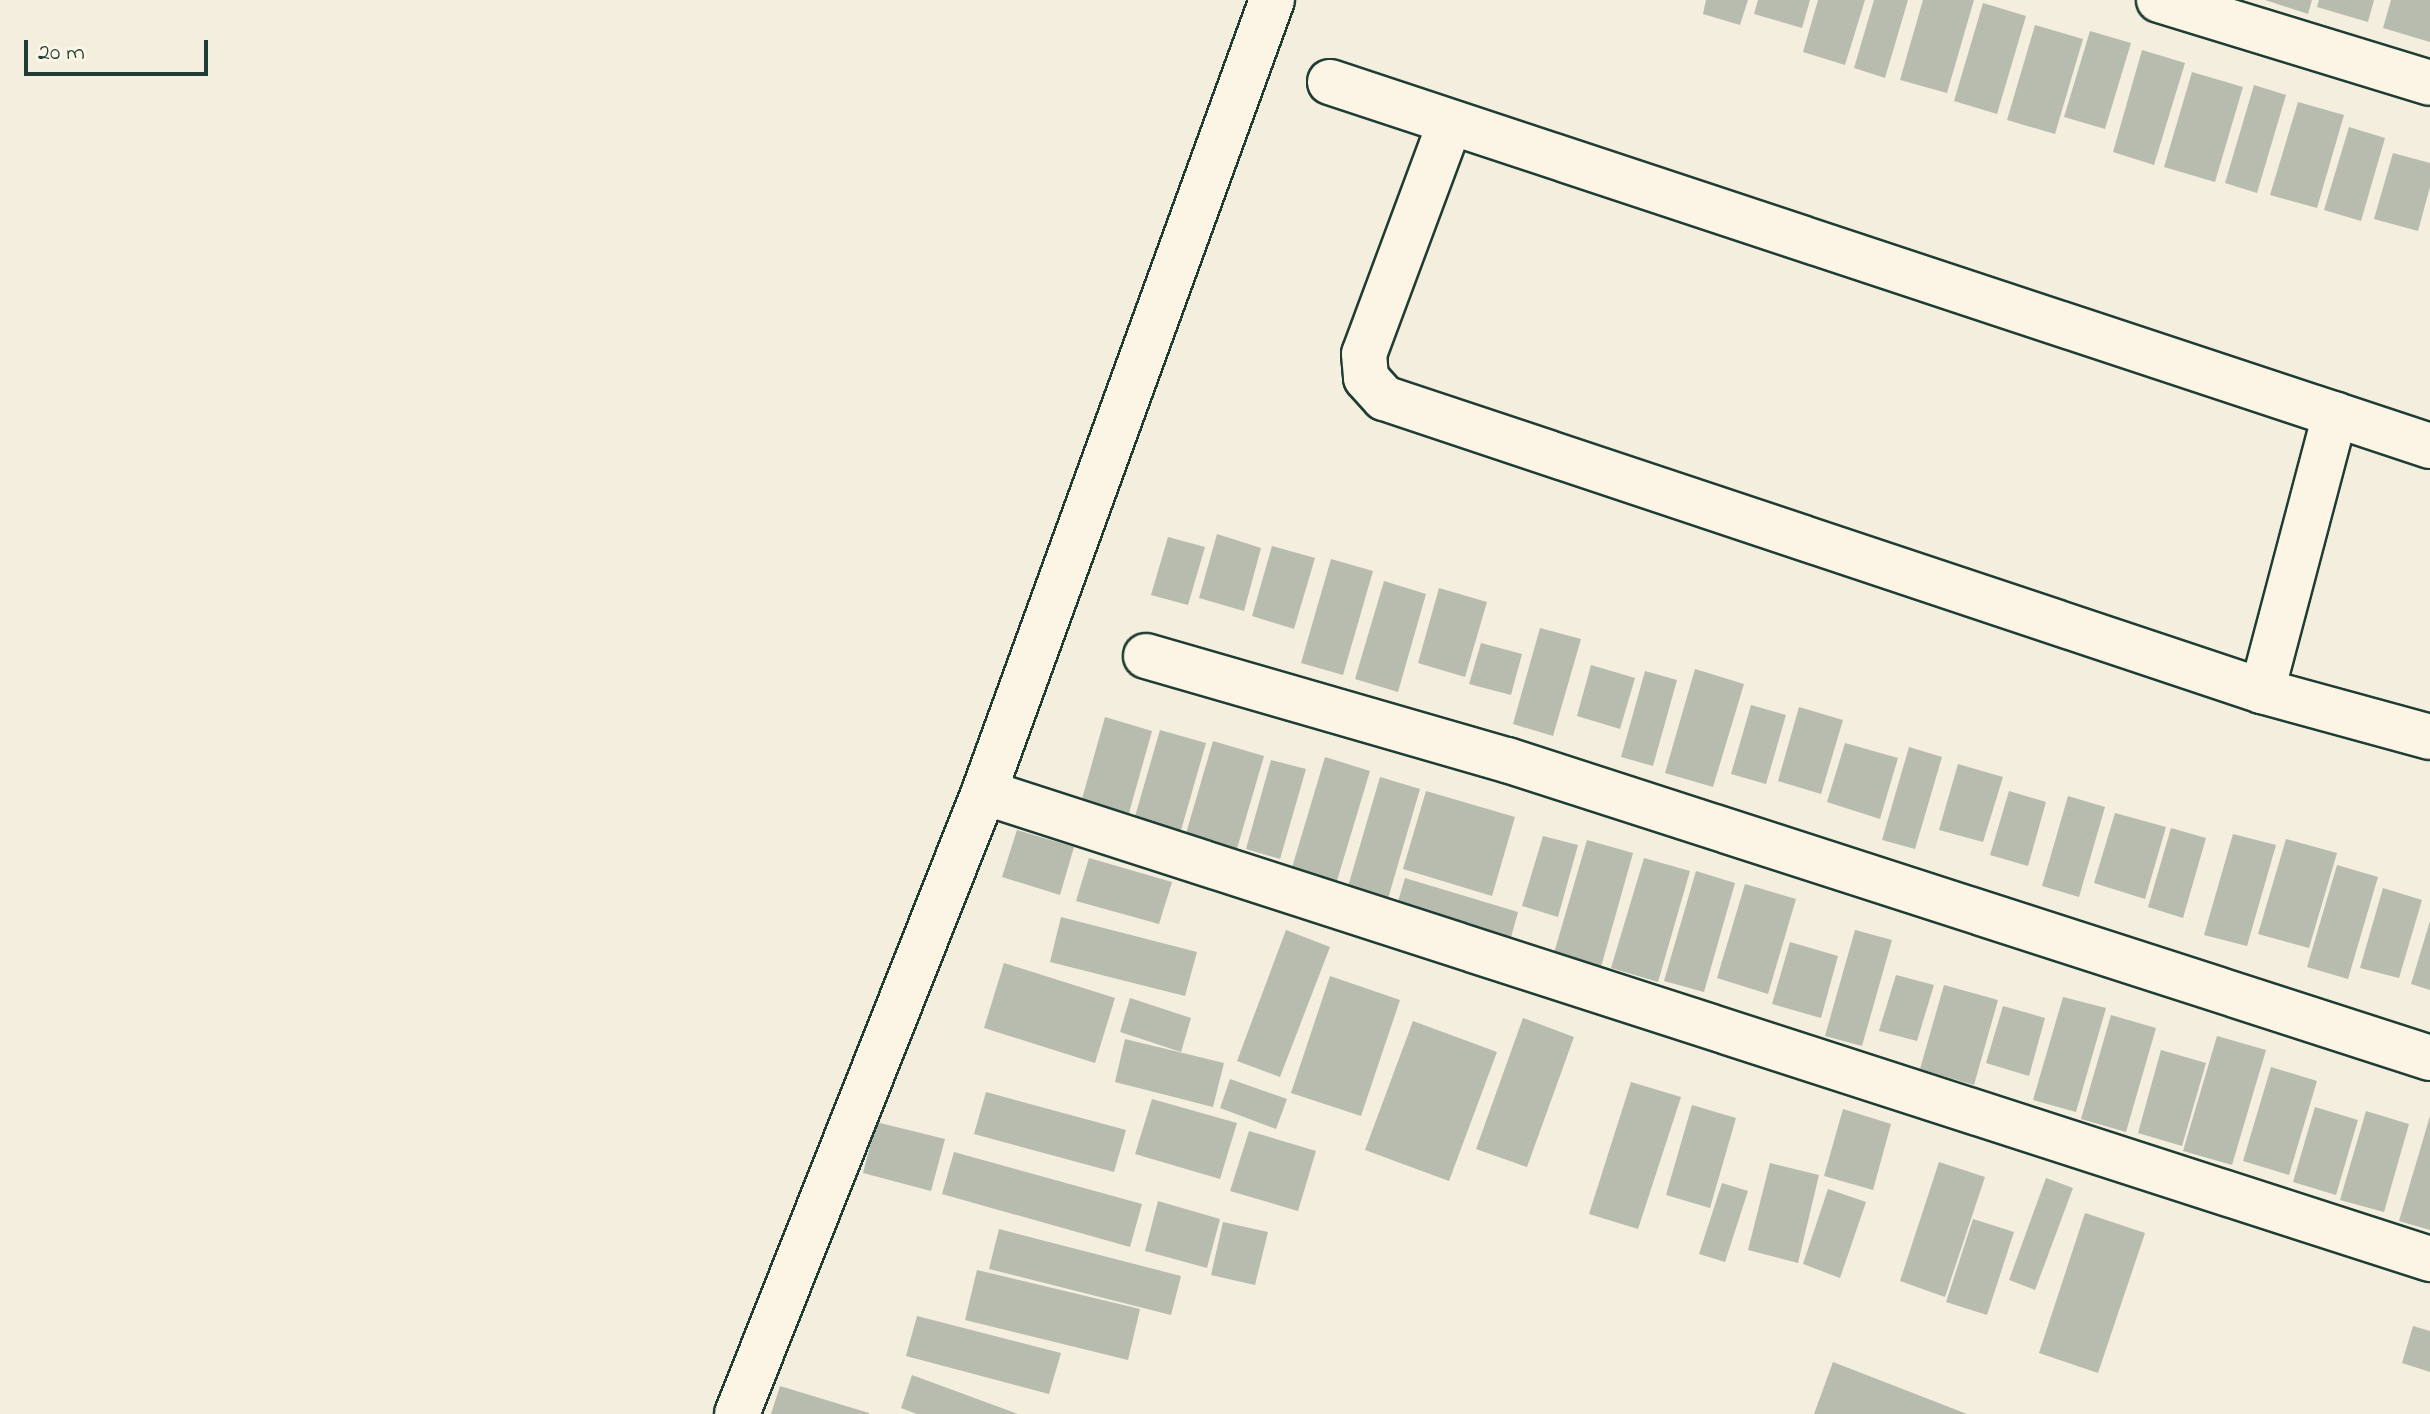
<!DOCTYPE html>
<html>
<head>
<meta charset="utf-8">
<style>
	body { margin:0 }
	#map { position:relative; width:2430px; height:1414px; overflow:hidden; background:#f3eede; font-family:"Indie Flower",sans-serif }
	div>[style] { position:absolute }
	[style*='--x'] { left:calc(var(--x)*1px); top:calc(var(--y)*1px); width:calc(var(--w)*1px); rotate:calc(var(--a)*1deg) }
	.building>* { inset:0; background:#b8bcae }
	.roads { filter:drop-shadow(2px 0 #1f3d34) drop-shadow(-2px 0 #1f3d34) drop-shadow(0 2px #1f3d34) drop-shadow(0 -2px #1f3d34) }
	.minor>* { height:44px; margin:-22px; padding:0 22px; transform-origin:22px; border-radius:22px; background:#fcf5e5 }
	span { translate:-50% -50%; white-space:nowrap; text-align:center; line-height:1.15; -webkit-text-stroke:8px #fcf5e5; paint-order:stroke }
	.scale { position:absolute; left:24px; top:40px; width:184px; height:36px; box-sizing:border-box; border:4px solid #1f3d34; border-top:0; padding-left:10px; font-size:24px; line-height:28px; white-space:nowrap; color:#1f3d34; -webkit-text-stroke:6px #fcf5e5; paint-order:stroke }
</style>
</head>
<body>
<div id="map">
	<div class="building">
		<i style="clip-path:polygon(1706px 0,1748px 0,1740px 25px,1703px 14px)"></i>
		<i style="clip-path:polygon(1758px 0,1810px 0,1802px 28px,1754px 14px)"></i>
		<i style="clip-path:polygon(1818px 0,1865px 0,1845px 65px,1803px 52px)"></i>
		<i style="clip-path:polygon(1874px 0,1908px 0,1885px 78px,1854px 68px)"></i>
		<i style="clip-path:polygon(1923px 0,1974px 0,1947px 93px,1900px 80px)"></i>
		<i style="clip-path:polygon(2265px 0,2312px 0,2308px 14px)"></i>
		<i style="clip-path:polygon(2319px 0,2374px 0,2368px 22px,2317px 7px)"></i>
		<i style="clip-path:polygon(2391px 0,2430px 0,2430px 42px,2383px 28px)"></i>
		<i style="clip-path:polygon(1983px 3px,2026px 16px,1997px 114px,1954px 101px)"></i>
		<i style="clip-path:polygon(2035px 25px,2083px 39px,2055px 134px,2007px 120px)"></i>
		<i style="clip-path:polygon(2090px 31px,2131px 43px,2105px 129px,2064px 117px)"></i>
		<i style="clip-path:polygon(2142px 50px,2185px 63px,2154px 165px,2113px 152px)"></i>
		<i style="clip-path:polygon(2192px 72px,2243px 87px,2215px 182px,2164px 167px)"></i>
		<i style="clip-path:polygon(2254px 85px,2286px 95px,2257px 193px,2225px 183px)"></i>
		<i style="clip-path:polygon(2298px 102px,2344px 115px,2317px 208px,2270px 195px)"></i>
		<i style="clip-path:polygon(2349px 127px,2385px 138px,2361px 221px,2324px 210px)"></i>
		<i style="clip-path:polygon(2393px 153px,2430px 163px,2430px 187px,2418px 231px,2374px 219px)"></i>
		<i style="clip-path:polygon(1217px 534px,1261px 548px,1244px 611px,1199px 598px)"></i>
		<i style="clip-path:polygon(1168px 537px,1205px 547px,1188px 605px,1151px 595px)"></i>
		<i style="clip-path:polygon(1272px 546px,1315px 558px,1294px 629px,1252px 616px)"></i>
		<i style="clip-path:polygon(1331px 559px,1373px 571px,1343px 675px,1301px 663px)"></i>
		<i style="clip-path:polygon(1384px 581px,1426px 594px,1398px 692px,1355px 679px)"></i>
		<i style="clip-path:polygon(1439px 588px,1487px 602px,1465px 677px,1418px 663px)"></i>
		<i style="clip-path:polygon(1540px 628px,1581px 639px,1553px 736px,1513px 724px)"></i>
		<i style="clip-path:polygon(1481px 643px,1522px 654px,1511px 695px,1469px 684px)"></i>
		<i style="clip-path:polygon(1591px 665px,1635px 678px,1620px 729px,1577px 716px)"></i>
		<i style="clip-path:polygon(1695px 669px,1744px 684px,1713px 787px,1665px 773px)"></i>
		<i style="clip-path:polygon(1645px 671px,1677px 680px,1653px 766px,1621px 757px)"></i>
		<i style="clip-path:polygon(1751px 705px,1786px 715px,1766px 784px,1731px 774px)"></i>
		<i style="clip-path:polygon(1799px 707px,1843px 720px,1821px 794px,1778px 781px)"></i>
		<i style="clip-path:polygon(1105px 717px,1152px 731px,1129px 813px,1082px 799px)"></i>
		<i style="clip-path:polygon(1160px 730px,1206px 743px,1180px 834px,1134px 820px)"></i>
		<i style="clip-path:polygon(1213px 741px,1264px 756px,1236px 852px,1185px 837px)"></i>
		<i style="clip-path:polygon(1845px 743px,1898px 758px,1880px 819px,1827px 802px)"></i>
		<i style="clip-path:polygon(1909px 747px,1942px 757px,1915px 849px,1882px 840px)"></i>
		<i style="clip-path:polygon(1325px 757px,1370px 771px,1336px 884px,1291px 871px)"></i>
		<i style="clip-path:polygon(1271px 760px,1306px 769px,1280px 859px,1246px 849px)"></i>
		<i style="clip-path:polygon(1958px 764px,2003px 777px,1983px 842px,1939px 830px)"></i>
		<i style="clip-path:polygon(1380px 777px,1420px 789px,1387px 902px,1347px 890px)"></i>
		<i style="clip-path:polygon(1426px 791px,1515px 817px,1492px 896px,1403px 869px)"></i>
		<i style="clip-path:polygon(2009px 791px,2046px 802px,2028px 866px,1990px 855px)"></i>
		<i style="clip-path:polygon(2068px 796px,2105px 807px,2079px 897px,2042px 886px)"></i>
		<i style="clip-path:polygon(2115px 813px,2166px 827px,2145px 899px,2094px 883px)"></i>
		<i style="clip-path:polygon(2171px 828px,2206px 838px,2183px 918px,2148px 907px)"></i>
		<i style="clip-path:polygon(1017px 830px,1074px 847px,1060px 895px,1002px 877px)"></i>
		<i style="clip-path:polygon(2233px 834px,2276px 845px,2247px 946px,2204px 935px)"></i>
		<i style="clip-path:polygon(1543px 836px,1578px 845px,1558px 917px,1522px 906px)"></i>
		<i style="clip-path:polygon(2286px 839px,2337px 853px,2309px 948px,2258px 934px)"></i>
		<i style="clip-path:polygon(1587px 840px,1633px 853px,1601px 967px,1554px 953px)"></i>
		<i style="clip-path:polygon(1089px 858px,1172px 882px,1159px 924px,1076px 901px)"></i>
		<i style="clip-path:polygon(1644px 858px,1690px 871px,1658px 982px,1611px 968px)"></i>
		<i style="clip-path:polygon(2337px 865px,2378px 877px,2348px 979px,2307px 967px)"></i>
		<i style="clip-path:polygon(1696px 871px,1735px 883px,1704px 992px,1664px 981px)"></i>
		<i style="clip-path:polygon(1405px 878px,1518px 912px,1507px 952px,1393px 918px)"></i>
		<i style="clip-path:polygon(1745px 884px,1796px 899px,1768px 994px,1717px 978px)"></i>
		<i style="clip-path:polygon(2383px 888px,2422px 900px,2399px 978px,2360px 968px)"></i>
		<i style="clip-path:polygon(1061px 917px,1197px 952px,1185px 996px,1050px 962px)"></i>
		<i style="clip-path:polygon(2430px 921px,2430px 990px,2411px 984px)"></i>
		<i style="clip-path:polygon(1286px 930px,1330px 947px,1280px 1077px,1237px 1061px)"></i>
		<i style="clip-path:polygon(1855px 930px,1892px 940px,1862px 1046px,1825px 1036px)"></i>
		<i style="clip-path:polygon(1790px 942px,1838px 956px,1821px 1018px,1772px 1004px)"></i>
		<i style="clip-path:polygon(1004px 963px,1115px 998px,1095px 1063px,984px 1028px)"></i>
		<i style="clip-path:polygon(1896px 975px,1934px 985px,1917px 1041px,1879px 1031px)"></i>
		<i style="clip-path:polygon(1330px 976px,1400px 1000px,1361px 1116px,1291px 1093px)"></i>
		<i style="clip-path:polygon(1944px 985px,1998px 1000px,1974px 1085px,1920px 1069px)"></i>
		<i style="clip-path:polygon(2063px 997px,2106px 1008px,2076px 1112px,2033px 1100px)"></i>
		<i style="clip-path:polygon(1130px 998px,1191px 1018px,1181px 1052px,1120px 1032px)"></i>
		<i style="clip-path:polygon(2003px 1006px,2045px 1018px,2029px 1076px,1986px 1063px)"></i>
		<i style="clip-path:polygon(2111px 1015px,2156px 1028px,2126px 1132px,2081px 1119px)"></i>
		<i style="clip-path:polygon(1523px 1018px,1574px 1037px,1527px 1167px,1476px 1149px)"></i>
		<i style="clip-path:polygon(1413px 1021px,1497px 1052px,1449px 1181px,1365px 1150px)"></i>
		<i style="clip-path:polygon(2217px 1036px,2266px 1050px,2232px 1165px,2183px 1151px)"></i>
		<i style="clip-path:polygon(1125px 1039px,1224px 1063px,1213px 1107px,1115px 1082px)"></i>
		<i style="clip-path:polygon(2161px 1050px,2206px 1063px,2182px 1146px,2138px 1133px)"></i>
		<i style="clip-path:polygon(2271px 1067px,2317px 1081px,2289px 1175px,2243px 1161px)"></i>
		<i style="clip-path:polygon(1230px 1079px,1287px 1099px,1276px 1129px,1220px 1108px)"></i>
		<i style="clip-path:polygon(1631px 1082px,1681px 1097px,1638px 1229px,1589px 1214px)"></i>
		<i style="clip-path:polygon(986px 1092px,1126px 1130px,1114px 1172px,974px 1134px)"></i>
		<i style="clip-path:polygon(1152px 1099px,1237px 1123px,1220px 1179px,1135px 1154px)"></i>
		<i style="clip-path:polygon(1692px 1105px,1736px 1118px,1710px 1208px,1666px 1195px)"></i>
		<i style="clip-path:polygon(2315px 1107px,2358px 1120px,2336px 1195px,2293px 1182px)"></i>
		<i style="clip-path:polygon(1843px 1109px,1891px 1124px,1873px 1190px,1824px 1176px)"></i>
		<i style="clip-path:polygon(2366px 1111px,2409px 1124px,2384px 1212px,2340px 1200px)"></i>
		<i style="clip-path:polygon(2430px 1116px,2430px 1230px,2399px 1221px)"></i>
		<i style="clip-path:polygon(876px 1122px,945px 1139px,931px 1191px,863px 1173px)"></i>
		<i style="clip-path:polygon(1249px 1131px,1316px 1151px,1298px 1211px,1230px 1191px)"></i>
		<i style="clip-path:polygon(954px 1152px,1142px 1204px,1130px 1247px,942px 1194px)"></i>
		<i style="clip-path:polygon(1939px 1162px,1985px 1177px,1945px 1297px,1900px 1281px)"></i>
		<i style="clip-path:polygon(1770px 1163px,1819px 1175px,1798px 1263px,1748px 1250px)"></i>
		<i style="clip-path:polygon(2046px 1178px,2073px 1188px,2035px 1290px,2009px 1280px)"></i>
		<i style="clip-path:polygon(1722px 1183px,1748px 1191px,1725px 1262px,1699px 1254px)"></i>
		<i style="clip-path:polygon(1828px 1189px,1866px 1202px,1840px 1278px,1803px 1264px)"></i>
		<i style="clip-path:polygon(1158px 1201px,1220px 1219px,1207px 1268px,1145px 1251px)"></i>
		<i style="clip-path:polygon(2085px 1213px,2145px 1233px,2098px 1373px,2039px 1353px)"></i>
		<i style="clip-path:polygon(1973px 1219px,2014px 1232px,1987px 1315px,1946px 1302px)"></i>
		<i style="clip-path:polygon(1223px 1222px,1268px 1232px,1255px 1285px,1211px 1275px)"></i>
		<i style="clip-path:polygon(999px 1229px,1181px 1276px,1171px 1315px,989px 1269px)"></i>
		<i style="clip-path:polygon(977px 1270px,1140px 1309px,1128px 1360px,965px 1320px)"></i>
		<i style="clip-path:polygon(917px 1316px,1061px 1353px,1049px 1394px,906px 1356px)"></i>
		<i style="clip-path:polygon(2413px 1326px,2430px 1331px,2430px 1372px,2402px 1363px)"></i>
		<i style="clip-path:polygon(1833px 1362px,1967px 1414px,1814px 1414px)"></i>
		<i style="clip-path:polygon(912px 1375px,1018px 1414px,917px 1414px,901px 1408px)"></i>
		<i style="clip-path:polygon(780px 1386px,869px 1413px,869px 1414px,771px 1414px)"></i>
	</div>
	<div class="roads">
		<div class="minor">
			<i style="--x:2159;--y:0;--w:283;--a:17"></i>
			<i style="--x:1330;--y:82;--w:1159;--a:18.31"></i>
			<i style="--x:1450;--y:123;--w:246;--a:110.4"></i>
			<i style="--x:1364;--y:354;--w:24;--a:85"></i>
			<i style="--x:1366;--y:378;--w:27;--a:48"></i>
			<i style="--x:1384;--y:398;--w:926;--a:18.45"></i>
			<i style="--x:2262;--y:691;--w:174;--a:15.3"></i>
			<i style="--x:1146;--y:656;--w:376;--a:16.1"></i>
			<i style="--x:1507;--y:760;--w:970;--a:17.89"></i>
			<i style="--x:2262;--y:691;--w:286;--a:-75.2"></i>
			<i style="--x:984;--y:792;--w:1520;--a:17.9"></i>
			<i style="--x:737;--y:1414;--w:669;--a:-68.34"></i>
			<i style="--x:984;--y:792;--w:843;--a:-70.02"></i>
		</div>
	</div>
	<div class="scale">20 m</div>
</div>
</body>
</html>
